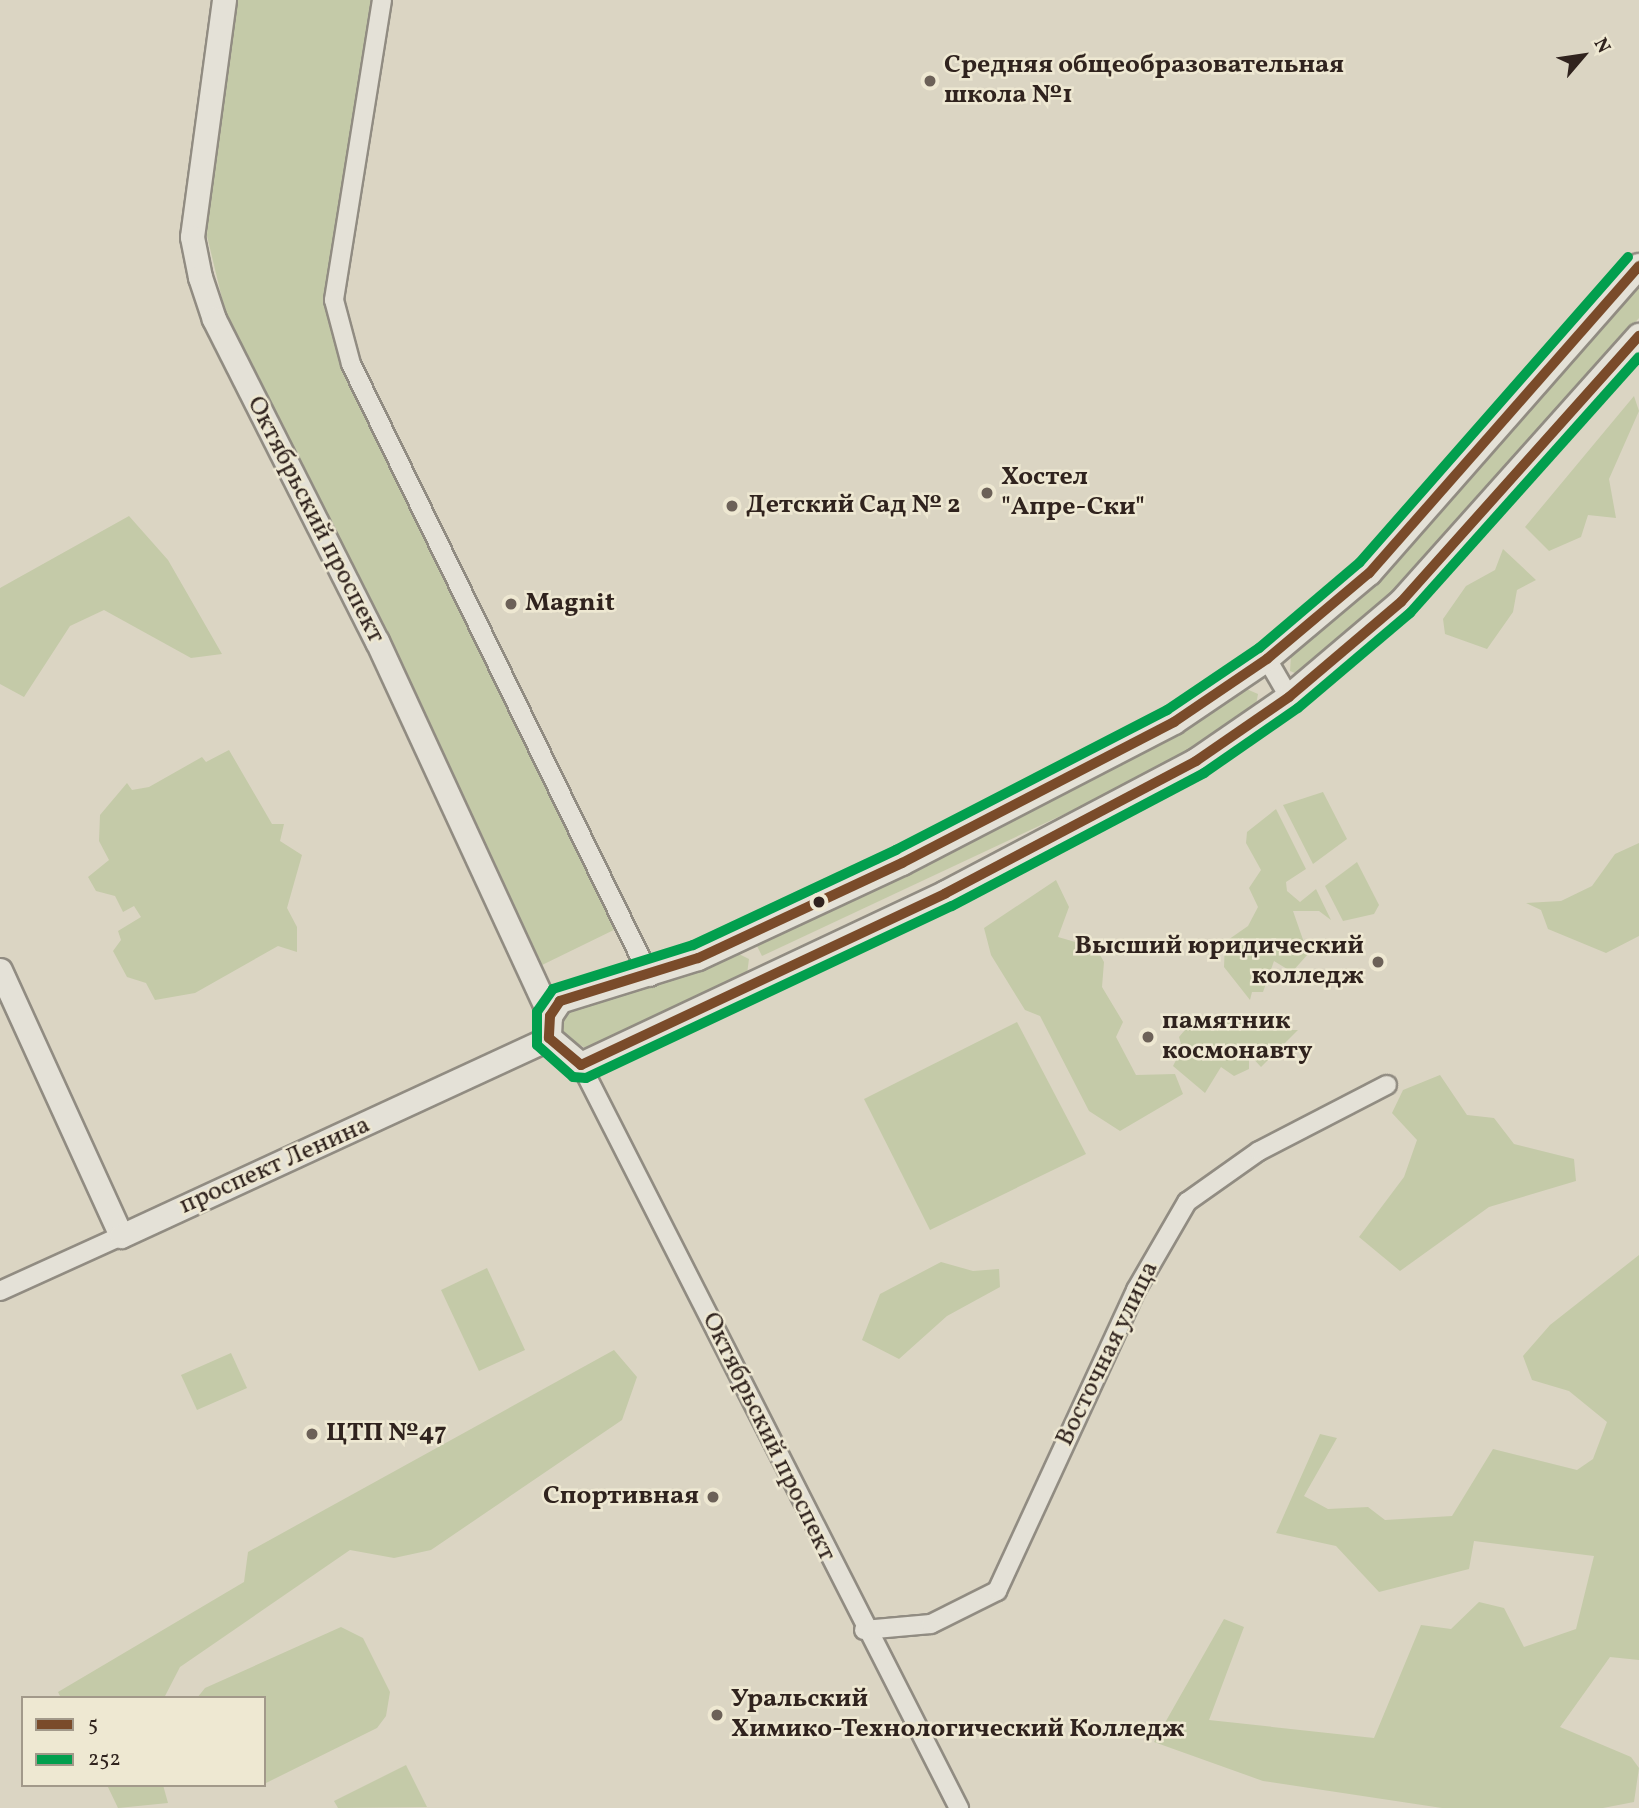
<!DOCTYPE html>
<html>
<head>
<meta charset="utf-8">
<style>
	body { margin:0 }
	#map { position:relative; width:1639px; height:1808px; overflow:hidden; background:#dbd5c3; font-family:Vollkorn,serif }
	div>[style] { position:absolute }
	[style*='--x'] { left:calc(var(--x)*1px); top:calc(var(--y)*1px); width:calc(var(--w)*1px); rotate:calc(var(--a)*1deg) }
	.green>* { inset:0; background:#c4caa8 }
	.roads { filter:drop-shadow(2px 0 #918c82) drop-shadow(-2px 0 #918c82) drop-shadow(0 2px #918c82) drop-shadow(0 -2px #918c82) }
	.minor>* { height:18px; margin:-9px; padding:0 9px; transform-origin:9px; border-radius:9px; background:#e4e1d7 }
	.tertiary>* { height:23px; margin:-11.5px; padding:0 11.5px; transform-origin:11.5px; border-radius:11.5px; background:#e4e1d7 }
	.secondary>* { height:24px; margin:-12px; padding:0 12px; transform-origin:12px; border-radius:12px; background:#e4e1d7 }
	.bus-1>* { height:10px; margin:-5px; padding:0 5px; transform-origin:5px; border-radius:5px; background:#7a4b2a }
	.bus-2>* { height:10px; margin:-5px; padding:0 5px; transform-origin:5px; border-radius:5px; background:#029f4e }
	.dots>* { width:19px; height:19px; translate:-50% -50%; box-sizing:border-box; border:4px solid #eee8d2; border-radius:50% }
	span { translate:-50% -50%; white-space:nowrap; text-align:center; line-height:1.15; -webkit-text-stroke:5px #eee8d2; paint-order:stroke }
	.poi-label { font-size:26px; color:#30231e; font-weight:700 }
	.left { translate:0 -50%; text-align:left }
	.right { translate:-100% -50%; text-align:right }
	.street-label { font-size:26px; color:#30231e }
	.legend { position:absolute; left:21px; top:1696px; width:245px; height:91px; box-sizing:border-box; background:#eee8d2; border:2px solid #a2998a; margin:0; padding:9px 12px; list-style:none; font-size:21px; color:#30231e }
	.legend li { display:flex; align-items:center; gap:14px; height:35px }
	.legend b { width:35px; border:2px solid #a2998a }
	.north { position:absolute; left:1548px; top:21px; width:70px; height:70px; -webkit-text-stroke:5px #eee8d2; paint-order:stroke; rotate:61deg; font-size:19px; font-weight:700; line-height:28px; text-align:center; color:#30231e }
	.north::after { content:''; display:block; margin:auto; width:24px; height:32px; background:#30231e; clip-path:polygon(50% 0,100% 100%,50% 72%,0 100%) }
</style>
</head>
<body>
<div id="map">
	<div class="green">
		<i style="clip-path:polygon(232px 0,378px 0,329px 303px,624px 925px,540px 966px,226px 315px,207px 236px,219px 73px)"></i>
		<i style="clip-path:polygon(1639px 283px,1639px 318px,1427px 560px,1300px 675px,1290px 671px,1291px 655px,1412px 544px)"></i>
		<i style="clip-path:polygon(1634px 396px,1639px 411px,1609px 479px,1616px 518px,1588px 515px,1581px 537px,1549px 551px,1525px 527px)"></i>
		<i style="clip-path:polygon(129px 516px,168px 560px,222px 654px,191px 658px,104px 610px,70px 626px,24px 697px,0 684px,0 588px)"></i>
		<i style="clip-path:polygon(1503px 549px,1536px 580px,1517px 590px,1513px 612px,1487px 649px,1445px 634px,1443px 619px,1466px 586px,1495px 570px)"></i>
		<i style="clip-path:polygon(1244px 688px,1258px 694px,1255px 710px,1152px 773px,762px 956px,756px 944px)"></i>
		<i style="clip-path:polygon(229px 750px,272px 824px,284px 824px,280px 841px,302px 855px,287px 908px,297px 927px,297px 952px,278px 946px,195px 993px,155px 1000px,146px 983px,127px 977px,113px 951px,121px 940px,118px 931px,141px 917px,134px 906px,123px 912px,115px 896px,96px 891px,88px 877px,109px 860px,99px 841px,100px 815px,127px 783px,132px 790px,149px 787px,202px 757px,206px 762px)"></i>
		<i style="clip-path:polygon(1323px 792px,1347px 839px,1313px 864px,1283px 805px)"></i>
		<i style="clip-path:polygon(1276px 809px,1306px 869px,1286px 882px,1287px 891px,1300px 902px,1316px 889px,1331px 920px,1319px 911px,1293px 911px,1308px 954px,1292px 972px,1274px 961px,1263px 992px,1252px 992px,1250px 1000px,1224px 967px,1225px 942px,1248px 926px,1258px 907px,1249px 888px,1261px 870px,1246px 843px,1247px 832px)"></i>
		<i style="clip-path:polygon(1639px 843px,1639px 936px,1606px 953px,1548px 929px,1541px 910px,1526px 903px,1561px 901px,1592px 886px,1615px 854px)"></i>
		<i style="clip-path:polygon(1357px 862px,1379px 905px,1374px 914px,1343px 921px,1325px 886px)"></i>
		<i style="clip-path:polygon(1056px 880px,1069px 907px,1058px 937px,1096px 948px,1104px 962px,1102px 987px,1123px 1022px,1116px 1037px,1136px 1075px,1175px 1074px,1183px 1094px,1120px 1131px,1089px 1111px,1040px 1016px,1025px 1010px,991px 955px,984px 928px)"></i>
		<i style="clip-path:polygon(737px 953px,749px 959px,747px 974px,587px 1049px,560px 1033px,563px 1013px,575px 1004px,642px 990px)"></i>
		<i style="clip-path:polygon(1234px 1014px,1265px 1030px,1298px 1030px,1261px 1067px,1249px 1054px,1249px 1069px,1234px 1076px,1221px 1067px,1205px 1093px,1173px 1066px,1182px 1048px,1179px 1037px,1196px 1017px,1215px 1030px)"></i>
		<i style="clip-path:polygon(1017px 1022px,1086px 1154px,930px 1230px,864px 1099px)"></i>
		<i style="clip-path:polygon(1440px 1075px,1467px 1115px,1494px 1118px,1514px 1144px,1574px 1159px,1576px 1181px,1489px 1207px,1400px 1271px,1359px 1237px,1404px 1177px,1417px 1140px,1392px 1113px,1403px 1090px)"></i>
		<i style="clip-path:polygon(1639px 1255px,1639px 1660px,1610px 1657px,1560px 1727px,1631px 1757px,1639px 1768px,1634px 1802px,1603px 1808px,1442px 1808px,1263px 1781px,1154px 1742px,1224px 1619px,1244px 1627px,1209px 1720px,1374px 1738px,1421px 1625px,1451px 1629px,1479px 1602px,1504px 1608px,1524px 1647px,1576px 1629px,1594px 1556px,1474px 1541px,1469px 1569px,1379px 1592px,1336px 1546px,1276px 1533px,1320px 1434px,1337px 1438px,1304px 1496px,1328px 1509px,1368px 1507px,1385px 1520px,1452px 1516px,1493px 1449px,1577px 1470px,1593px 1459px,1607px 1422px,1569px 1391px,1532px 1380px,1523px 1356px,1550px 1325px)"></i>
		<i style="clip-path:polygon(941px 1262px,973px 1271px,999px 1269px,1000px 1287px,947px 1316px,899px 1359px,862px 1340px,880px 1294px)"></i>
		<i style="clip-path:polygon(487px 1268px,525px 1350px,479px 1371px,441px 1290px)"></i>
		<i style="clip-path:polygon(614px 1350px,637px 1377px,622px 1420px,431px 1550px,394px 1558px,350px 1550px,180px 1667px,164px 1698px,61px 1698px,58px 1692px,244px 1582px,248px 1552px)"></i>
		<i style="clip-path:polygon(231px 1353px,247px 1388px,197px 1410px,181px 1375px)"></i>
		<i style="clip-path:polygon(341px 1627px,363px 1638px,390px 1692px,386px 1716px,377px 1728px,264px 1784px,264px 1698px,197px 1698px,205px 1688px)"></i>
		<i style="clip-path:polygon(406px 1765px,427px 1807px,338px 1808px,334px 1801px)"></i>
		<i style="clip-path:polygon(107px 1785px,163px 1785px,168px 1803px,118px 1808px)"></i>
	</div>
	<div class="roads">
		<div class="minor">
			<i style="--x:382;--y:0;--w:304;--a:99.1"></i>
			<i style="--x:334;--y:300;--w:66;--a:75.1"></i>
			<i style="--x:351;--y:364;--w:682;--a:64"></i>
			<i style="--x:1267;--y:659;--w:44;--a:59.9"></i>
			<i style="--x:581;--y:1065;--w:834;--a:63.04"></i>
			<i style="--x:0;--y:1291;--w:133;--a:-24.4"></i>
			<i style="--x:864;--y:1630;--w:67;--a:-5.1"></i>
			<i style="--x:931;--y:1624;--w:74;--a:-26.6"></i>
			<i style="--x:997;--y:1591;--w:332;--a:-65.2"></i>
			<i style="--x:1136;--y:1290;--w:102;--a:-59.9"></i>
			<i style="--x:1187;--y:1202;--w:88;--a:-35.3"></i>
			<i style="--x:1259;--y:1151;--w:144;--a:-27.3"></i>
		</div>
		<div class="tertiary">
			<i style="--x:224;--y:0;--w:239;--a:97.7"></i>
			<i style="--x:192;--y:237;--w:41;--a:78.7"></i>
			<i style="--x:200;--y:277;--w:44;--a:71.6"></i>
			<i style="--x:214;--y:319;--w:361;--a:63.2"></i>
			<i style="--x:377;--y:641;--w:413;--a:65.2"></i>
			<i style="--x:0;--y:970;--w:292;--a:65.5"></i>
			<i style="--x:121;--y:1236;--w:472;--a:-24.8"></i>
		</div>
		<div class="secondary">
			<i style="--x:1639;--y:266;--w:409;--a:131.3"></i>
			<i style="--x:1369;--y:573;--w:133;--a:139.9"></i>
			<i style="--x:1267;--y:659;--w:112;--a:145.9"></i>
			<i style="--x:1174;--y:722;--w:306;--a:152.6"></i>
			<i style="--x:902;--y:863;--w:225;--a:155"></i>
			<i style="--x:698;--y:958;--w:145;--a:162.7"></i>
			<i style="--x:560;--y:1001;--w:18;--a:124"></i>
			<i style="--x:550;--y:1016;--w:22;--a:93"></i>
			<i style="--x:549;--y:1038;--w:42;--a:40.2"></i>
			<i style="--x:581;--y:1065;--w:403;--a:-25.2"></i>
			<i style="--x:946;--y:893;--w:283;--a:-27.8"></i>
			<i style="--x:1196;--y:761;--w:113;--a:-34.5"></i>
			<i style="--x:1289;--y:697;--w:147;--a:-40.3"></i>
			<i style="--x:1401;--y:602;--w:357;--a:-48.2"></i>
		</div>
	</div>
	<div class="bus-1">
		<i style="--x:1639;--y:266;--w:409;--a:131.3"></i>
		<i style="--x:1369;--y:573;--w:133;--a:139.9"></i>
		<i style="--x:1267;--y:659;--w:112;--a:145.9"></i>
		<i style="--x:1174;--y:722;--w:306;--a:152.6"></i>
		<i style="--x:902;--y:863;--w:225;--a:155"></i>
		<i style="--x:698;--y:958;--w:145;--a:162.7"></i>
		<i style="--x:560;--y:1001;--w:18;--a:124"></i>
		<i style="--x:550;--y:1016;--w:22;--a:93"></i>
		<i style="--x:549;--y:1038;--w:42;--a:40.2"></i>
		<i style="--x:581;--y:1065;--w:403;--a:-25.2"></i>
		<i style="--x:946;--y:893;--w:283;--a:-27.8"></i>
		<i style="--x:1196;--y:761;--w:113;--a:-34.5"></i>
		<i style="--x:1289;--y:697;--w:147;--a:-40.3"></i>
		<i style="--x:1401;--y:602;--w:357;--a:-48.2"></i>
	</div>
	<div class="bus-2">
		<i style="--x:1628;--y:257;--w:407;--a:131.3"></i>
		<i style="--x:1359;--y:563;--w:131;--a:139.6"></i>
		<i style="--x:1259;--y:648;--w:111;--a:146"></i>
		<i style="--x:1167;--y:710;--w:305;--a:152.7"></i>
		<i style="--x:896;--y:850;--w:224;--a:154.9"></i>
		<i style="--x:693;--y:945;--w:147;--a:162.6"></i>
		<i style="--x:553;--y:989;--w:28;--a:125"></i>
		<i style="--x:537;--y:1012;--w:33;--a:90"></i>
		<i style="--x:537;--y:1045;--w:48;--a:41.6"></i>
		<i style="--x:573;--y:1077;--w:13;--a:4"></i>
		<i style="--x:586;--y:1078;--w:404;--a:-25.2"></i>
		<i style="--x:952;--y:906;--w:285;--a:-27.8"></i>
		<i style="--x:1204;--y:773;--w:114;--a:-34.7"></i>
		<i style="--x:1298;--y:708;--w:147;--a:-40.3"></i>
		<i style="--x:1410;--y:613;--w:343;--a:-48.2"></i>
	</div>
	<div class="dots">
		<i style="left:930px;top:81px;background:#6c6158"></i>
		<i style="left:987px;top:493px;background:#6c6158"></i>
		<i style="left:732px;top:506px;background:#6c6158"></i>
		<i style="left:511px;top:604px;background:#6c6158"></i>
		<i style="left:819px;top:902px;background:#30231e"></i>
		<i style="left:1378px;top:962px;background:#6c6158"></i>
		<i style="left:1148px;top:1037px;background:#6c6158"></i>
		<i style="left:312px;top:1434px;background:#6c6158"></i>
		<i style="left:713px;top:1497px;background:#6c6158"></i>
		<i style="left:717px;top:1715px;background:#6c6158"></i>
	</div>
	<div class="poi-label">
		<span class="left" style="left:944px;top:81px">Средняя общеобразовательная<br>школа №1</span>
		<span class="left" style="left:1001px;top:493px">Хостел<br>"Апре-Ски"</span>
		<span class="left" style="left:746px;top:506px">Детский Сад № 2</span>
		<span class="left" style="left:525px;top:604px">Magnit</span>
		<span class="right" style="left:1364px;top:962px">Высший юридический<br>колледж</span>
		<span class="left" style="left:1162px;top:1037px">памятник<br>космонавту</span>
		<span class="left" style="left:326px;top:1434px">ЦТП №47</span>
		<span class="right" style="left:699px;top:1497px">Спортивная</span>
		<span class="left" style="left:731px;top:1715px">Уральский<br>Химико-Технологический Колледж</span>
	</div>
	<div class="street-label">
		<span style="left:315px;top:520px;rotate:63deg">Октябрьский проспект</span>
		<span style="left:275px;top:1166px;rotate:-24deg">проспект Ленина</span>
		<span style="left:1108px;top:1354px;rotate:-64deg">Восточная улица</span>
		<span style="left:768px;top:1437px;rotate:64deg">Октябрьский проспект</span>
	</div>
	<ul class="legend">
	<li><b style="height:9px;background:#7a4b2a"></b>5</li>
	<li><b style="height:9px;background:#029f4e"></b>252</li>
	</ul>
	<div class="north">N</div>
</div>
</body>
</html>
